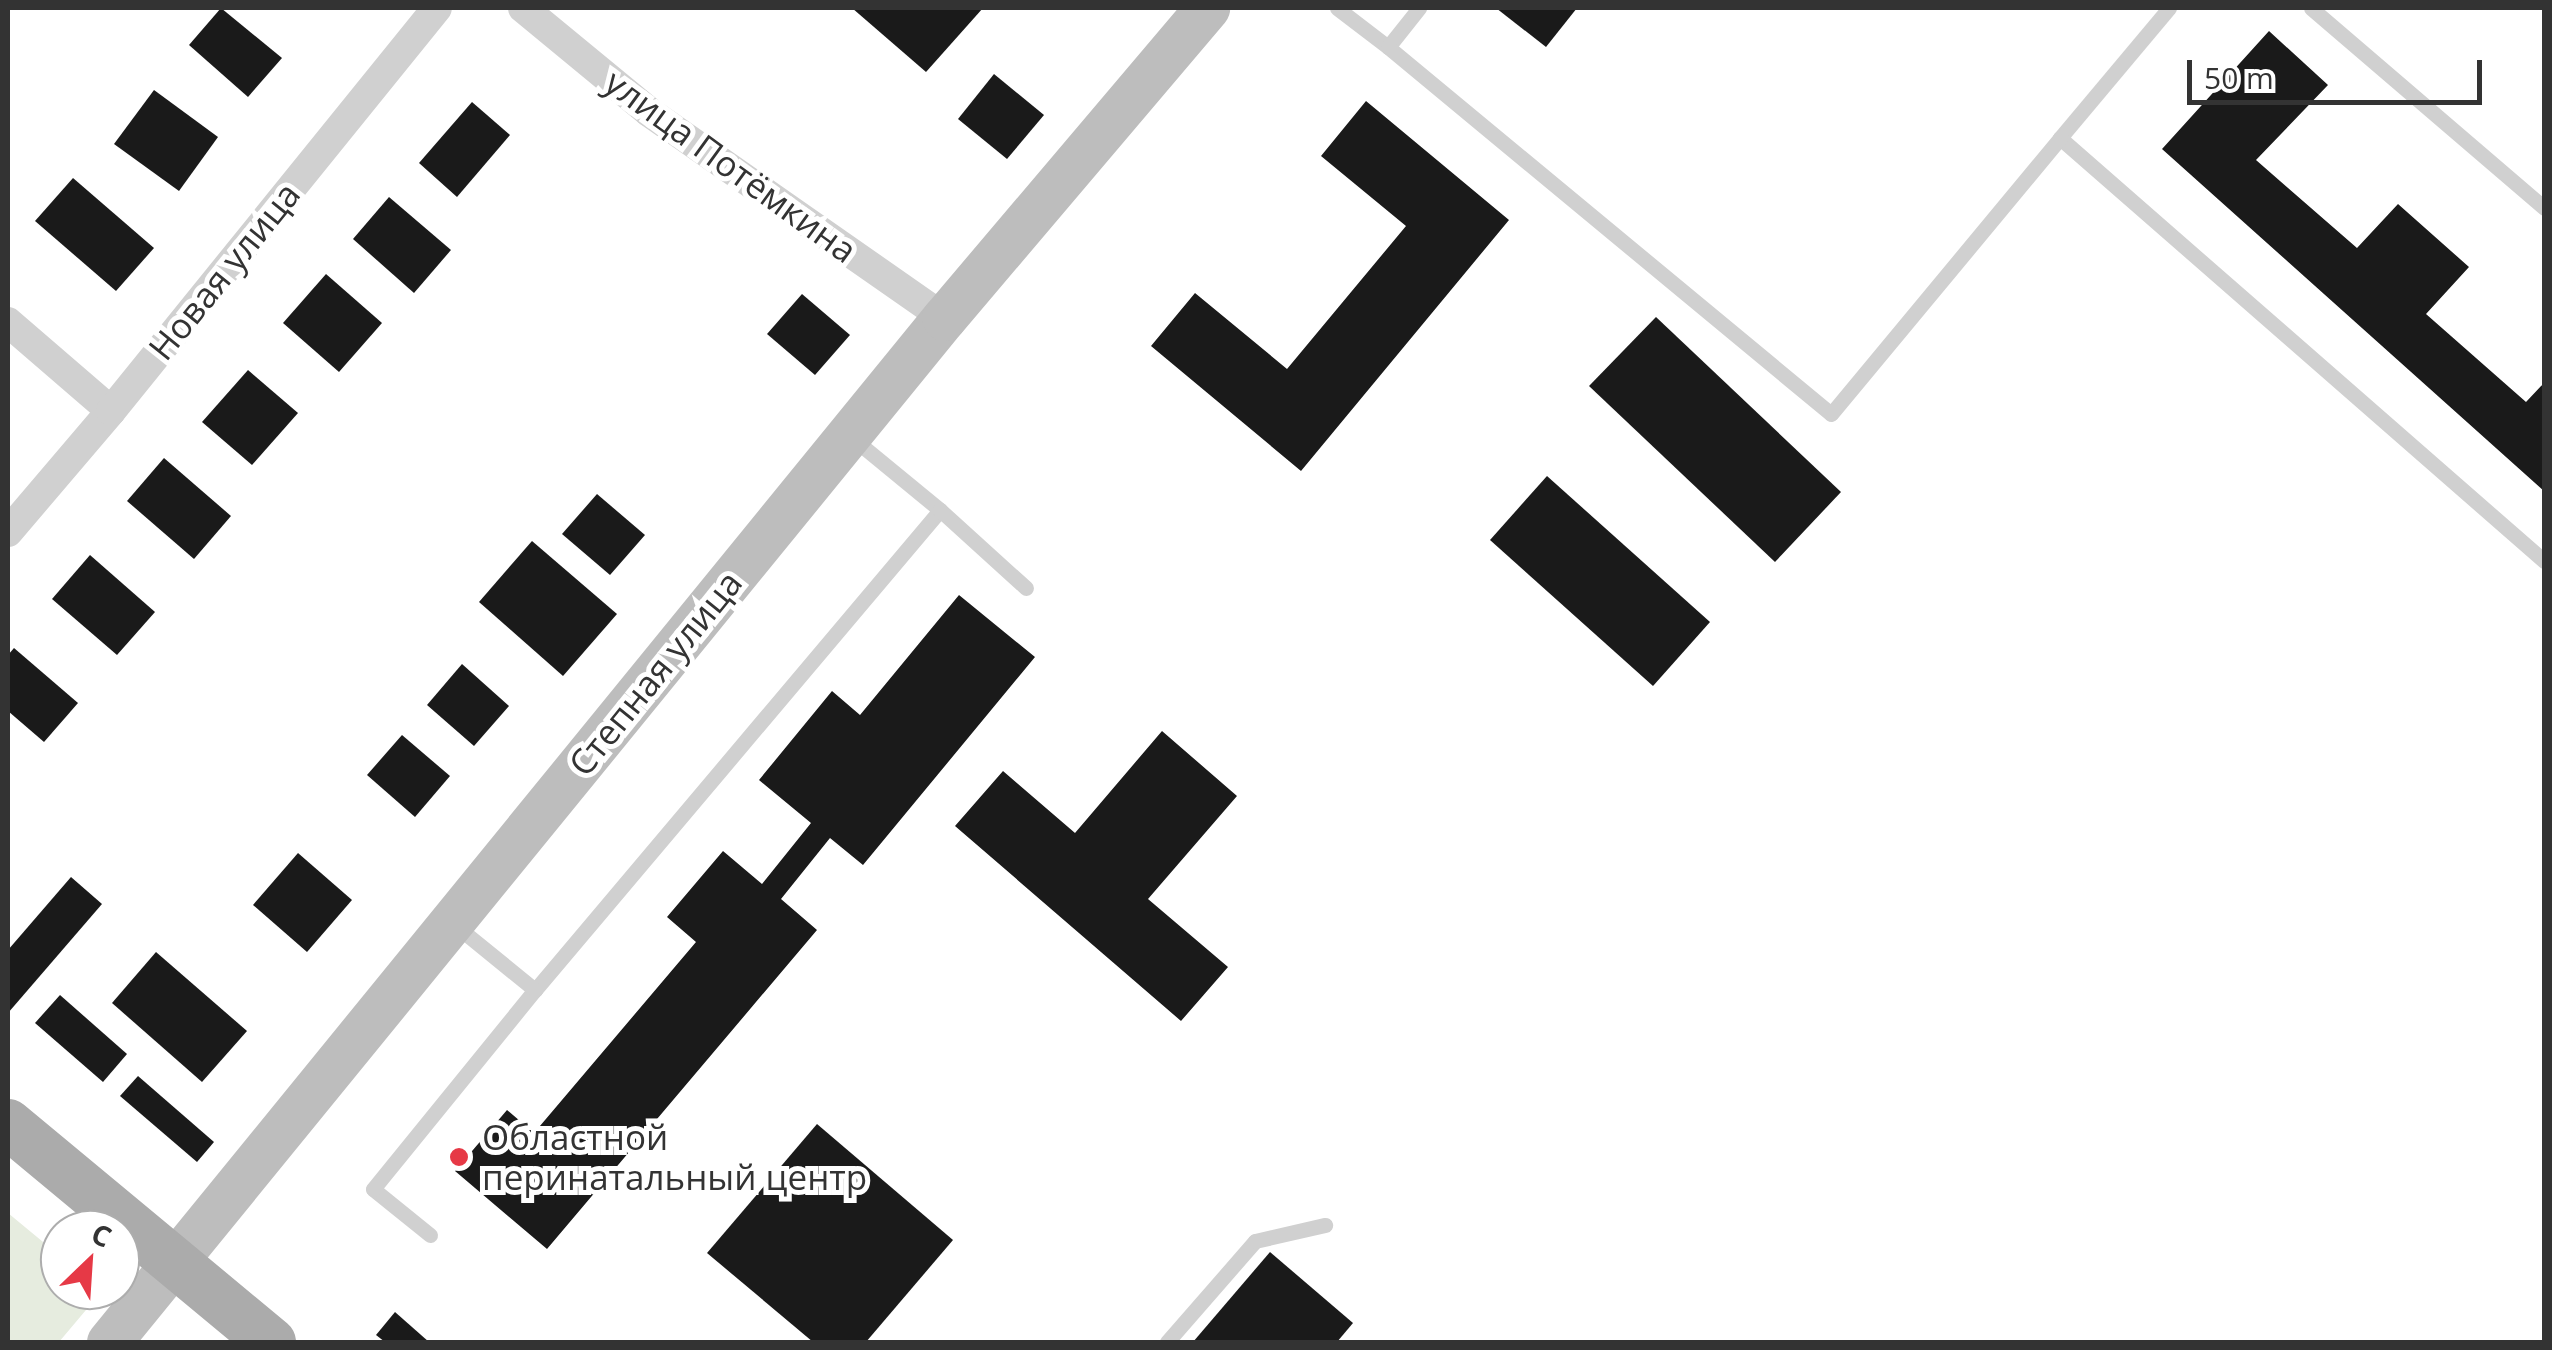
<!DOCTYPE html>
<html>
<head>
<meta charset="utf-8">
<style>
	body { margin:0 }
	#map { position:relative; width:2552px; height:1350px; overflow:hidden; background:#fff; font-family:"Open Sans",sans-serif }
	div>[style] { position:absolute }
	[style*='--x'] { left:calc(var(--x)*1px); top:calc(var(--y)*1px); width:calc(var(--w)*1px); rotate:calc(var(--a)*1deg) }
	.green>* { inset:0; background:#e6ecdf }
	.building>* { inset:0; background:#1a1a1a }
	.service>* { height:15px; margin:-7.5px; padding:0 7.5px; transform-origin:7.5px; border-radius:7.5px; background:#d0d0d0 }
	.minor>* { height:30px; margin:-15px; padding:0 15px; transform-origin:15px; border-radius:15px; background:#d0d0d0 }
	.secondary>* { height:45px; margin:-22.5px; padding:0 22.5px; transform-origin:22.5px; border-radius:22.5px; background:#bdbdbd }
	.primary>* { height:50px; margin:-25px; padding:0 25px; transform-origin:25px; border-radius:25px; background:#ababab }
	.dots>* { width:28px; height:28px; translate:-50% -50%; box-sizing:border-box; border:5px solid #fff; border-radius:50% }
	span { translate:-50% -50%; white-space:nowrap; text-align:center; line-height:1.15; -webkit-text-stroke:10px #fff; paint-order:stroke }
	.street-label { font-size:35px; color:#333 }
	.poi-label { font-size:35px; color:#333 }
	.left { translate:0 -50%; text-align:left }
	.frame { position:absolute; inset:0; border:10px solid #333; pointer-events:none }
	.north { position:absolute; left:40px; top:1210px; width:100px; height:100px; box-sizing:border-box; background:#fff; border:2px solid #adadad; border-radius:50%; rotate:25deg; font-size:28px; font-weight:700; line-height:40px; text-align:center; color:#333 }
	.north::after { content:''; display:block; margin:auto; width:35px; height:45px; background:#e63946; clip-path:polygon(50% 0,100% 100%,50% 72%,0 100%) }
	.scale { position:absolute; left:2187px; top:60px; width:295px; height:45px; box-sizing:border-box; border:5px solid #333; border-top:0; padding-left:12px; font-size:30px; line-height:35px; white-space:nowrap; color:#333; -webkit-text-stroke:8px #fff; paint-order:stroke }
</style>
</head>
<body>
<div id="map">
	<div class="green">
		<i style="clip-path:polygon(8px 1213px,60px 1256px,60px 1290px,102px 1291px,59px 1342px,8px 1342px)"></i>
	</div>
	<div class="building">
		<i style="clip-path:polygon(221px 8px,282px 58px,248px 97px,189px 45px)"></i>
		<i style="clip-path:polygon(852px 8px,983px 8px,926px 72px)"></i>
		<i style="clip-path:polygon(1496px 8px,1577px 8px,1546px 47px)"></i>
		<i style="clip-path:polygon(2269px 31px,2328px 85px,2256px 160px,2357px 248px,2398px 204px,2469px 267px,2426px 314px,2526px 402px,2544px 383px,2544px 491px,2162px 149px)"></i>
		<i style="clip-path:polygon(994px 74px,1044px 115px,1007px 159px,958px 119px)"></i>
		<i style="clip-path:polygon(154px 90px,218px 137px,179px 191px,114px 144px)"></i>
		<i style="clip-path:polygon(1366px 101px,1509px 220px,1301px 471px,1151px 346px,1195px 293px,1287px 369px,1406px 226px,1321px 156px)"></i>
		<i style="clip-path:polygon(472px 102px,510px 135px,457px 197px,419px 163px)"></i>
		<i style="clip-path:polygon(73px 178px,154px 248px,116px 291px,35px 221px)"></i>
		<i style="clip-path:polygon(389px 197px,451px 250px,414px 293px,353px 239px)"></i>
		<i style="clip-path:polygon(326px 274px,382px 323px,339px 372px,283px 323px)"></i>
		<i style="clip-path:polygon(802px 294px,850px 335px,815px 375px,767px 334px)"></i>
		<i style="clip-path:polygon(1656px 317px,1841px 492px,1775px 562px,1589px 386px)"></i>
		<i style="clip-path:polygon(248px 370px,298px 413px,252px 465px,202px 422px)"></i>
		<i style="clip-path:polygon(164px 458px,231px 516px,194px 559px,127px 501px)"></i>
		<i style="clip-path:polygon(1547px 476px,1710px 622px,1653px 686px,1490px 540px)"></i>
		<i style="clip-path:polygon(597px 494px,645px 535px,610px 575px,562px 534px)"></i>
		<i style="clip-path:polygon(532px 541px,617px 614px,563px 676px,479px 602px)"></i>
		<i style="clip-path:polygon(90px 555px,155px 612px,117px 655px,52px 599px)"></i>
		<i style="clip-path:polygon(959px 595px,1035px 657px,863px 865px,830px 838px,781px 899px,817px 930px,547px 1249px,455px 1171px,507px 1110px,534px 1133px,696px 942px,667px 917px,723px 851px,762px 884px,811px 823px,759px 780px,832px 691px,860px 715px)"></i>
		<i style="clip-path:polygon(14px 648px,78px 703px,44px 742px,8px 711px,8px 655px)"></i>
		<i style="clip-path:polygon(462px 664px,509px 706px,474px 746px,427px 705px)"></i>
		<i style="clip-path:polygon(1162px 731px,1237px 796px,1148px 899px,1228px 967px,1181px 1021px,955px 826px,1003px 771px,1075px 833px)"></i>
		<i style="clip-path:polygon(402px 735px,450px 776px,415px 817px,367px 775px)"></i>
		<i style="clip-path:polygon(298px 853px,352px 900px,307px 952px,253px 905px)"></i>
		<i style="clip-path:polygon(71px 877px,102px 904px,8px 1013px,8px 950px)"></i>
		<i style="clip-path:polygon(156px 952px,247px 1031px,202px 1082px,112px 1003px)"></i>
		<i style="clip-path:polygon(60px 995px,127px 1054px,103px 1082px,35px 1023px)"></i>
		<i style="clip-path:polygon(138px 1076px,214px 1142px,197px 1162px,120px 1096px)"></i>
		<i style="clip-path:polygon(817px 1124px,953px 1240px,866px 1342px,813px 1342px,707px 1253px)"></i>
		<i style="clip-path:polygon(1270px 1252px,1353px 1323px,1337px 1342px,1193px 1342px)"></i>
		<i style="clip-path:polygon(395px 1312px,429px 1342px,385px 1342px,376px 1335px)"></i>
	</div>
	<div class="service">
		<i style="--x:1337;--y:8;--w:64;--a:37.4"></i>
		<i style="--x:1388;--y:47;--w:50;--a:-51.5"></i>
		<i style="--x:2169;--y:8;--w:170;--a:130"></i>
		<i style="--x:2060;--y:138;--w:643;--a:41.15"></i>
		<i style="--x:2311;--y:8;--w:307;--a:40.6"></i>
		<i style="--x:1388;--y:47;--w:575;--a:39.64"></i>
		<i style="--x:1831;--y:414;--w:359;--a:-50.3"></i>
		<i style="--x:850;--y:436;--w:117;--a:39.4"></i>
		<i style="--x:535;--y:990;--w:628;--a:-49.84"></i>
		<i style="--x:940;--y:510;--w:116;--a:42.2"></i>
		<i style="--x:430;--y:1235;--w:73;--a:-141.1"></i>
		<i style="--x:373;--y:1189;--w:257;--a:-50.9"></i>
		<i style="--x:535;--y:990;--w:103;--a:-140.9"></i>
		<i style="--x:1167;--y:1342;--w:134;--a:-48.9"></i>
		<i style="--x:1255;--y:1241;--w:72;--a:-12.9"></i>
	</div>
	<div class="minor">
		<i style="--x:523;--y:8;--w:163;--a:39.5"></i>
		<i style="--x:649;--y:112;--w:360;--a:34.9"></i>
		<i style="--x:8;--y:322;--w:136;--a:40.8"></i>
		<i style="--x:8;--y:532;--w:159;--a:-49.6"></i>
		<i style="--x:111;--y:411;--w:518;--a:-51.03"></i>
	</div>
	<div class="secondary">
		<i style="--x:109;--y:1342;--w:1321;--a:-50.81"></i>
		<i style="--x:944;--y:318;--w:407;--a:-49.7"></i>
	</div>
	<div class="primary">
		<i style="--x:8;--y:1124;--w:342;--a:39.7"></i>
	</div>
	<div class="dots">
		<i style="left:459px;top:1157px;background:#e63946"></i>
	</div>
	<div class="street-label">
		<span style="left:731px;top:166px;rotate:36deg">улица Потёмкина</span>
		<span style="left:224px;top:271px;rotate:-51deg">Новая улица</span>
		<span style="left:655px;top:673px;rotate:-51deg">Степная улица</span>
	</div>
	<div class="poi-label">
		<span class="left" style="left:482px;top:1157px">Областной<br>перинатальный центр</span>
	</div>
	<div class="frame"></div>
	<div class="north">С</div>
	<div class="scale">50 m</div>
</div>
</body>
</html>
